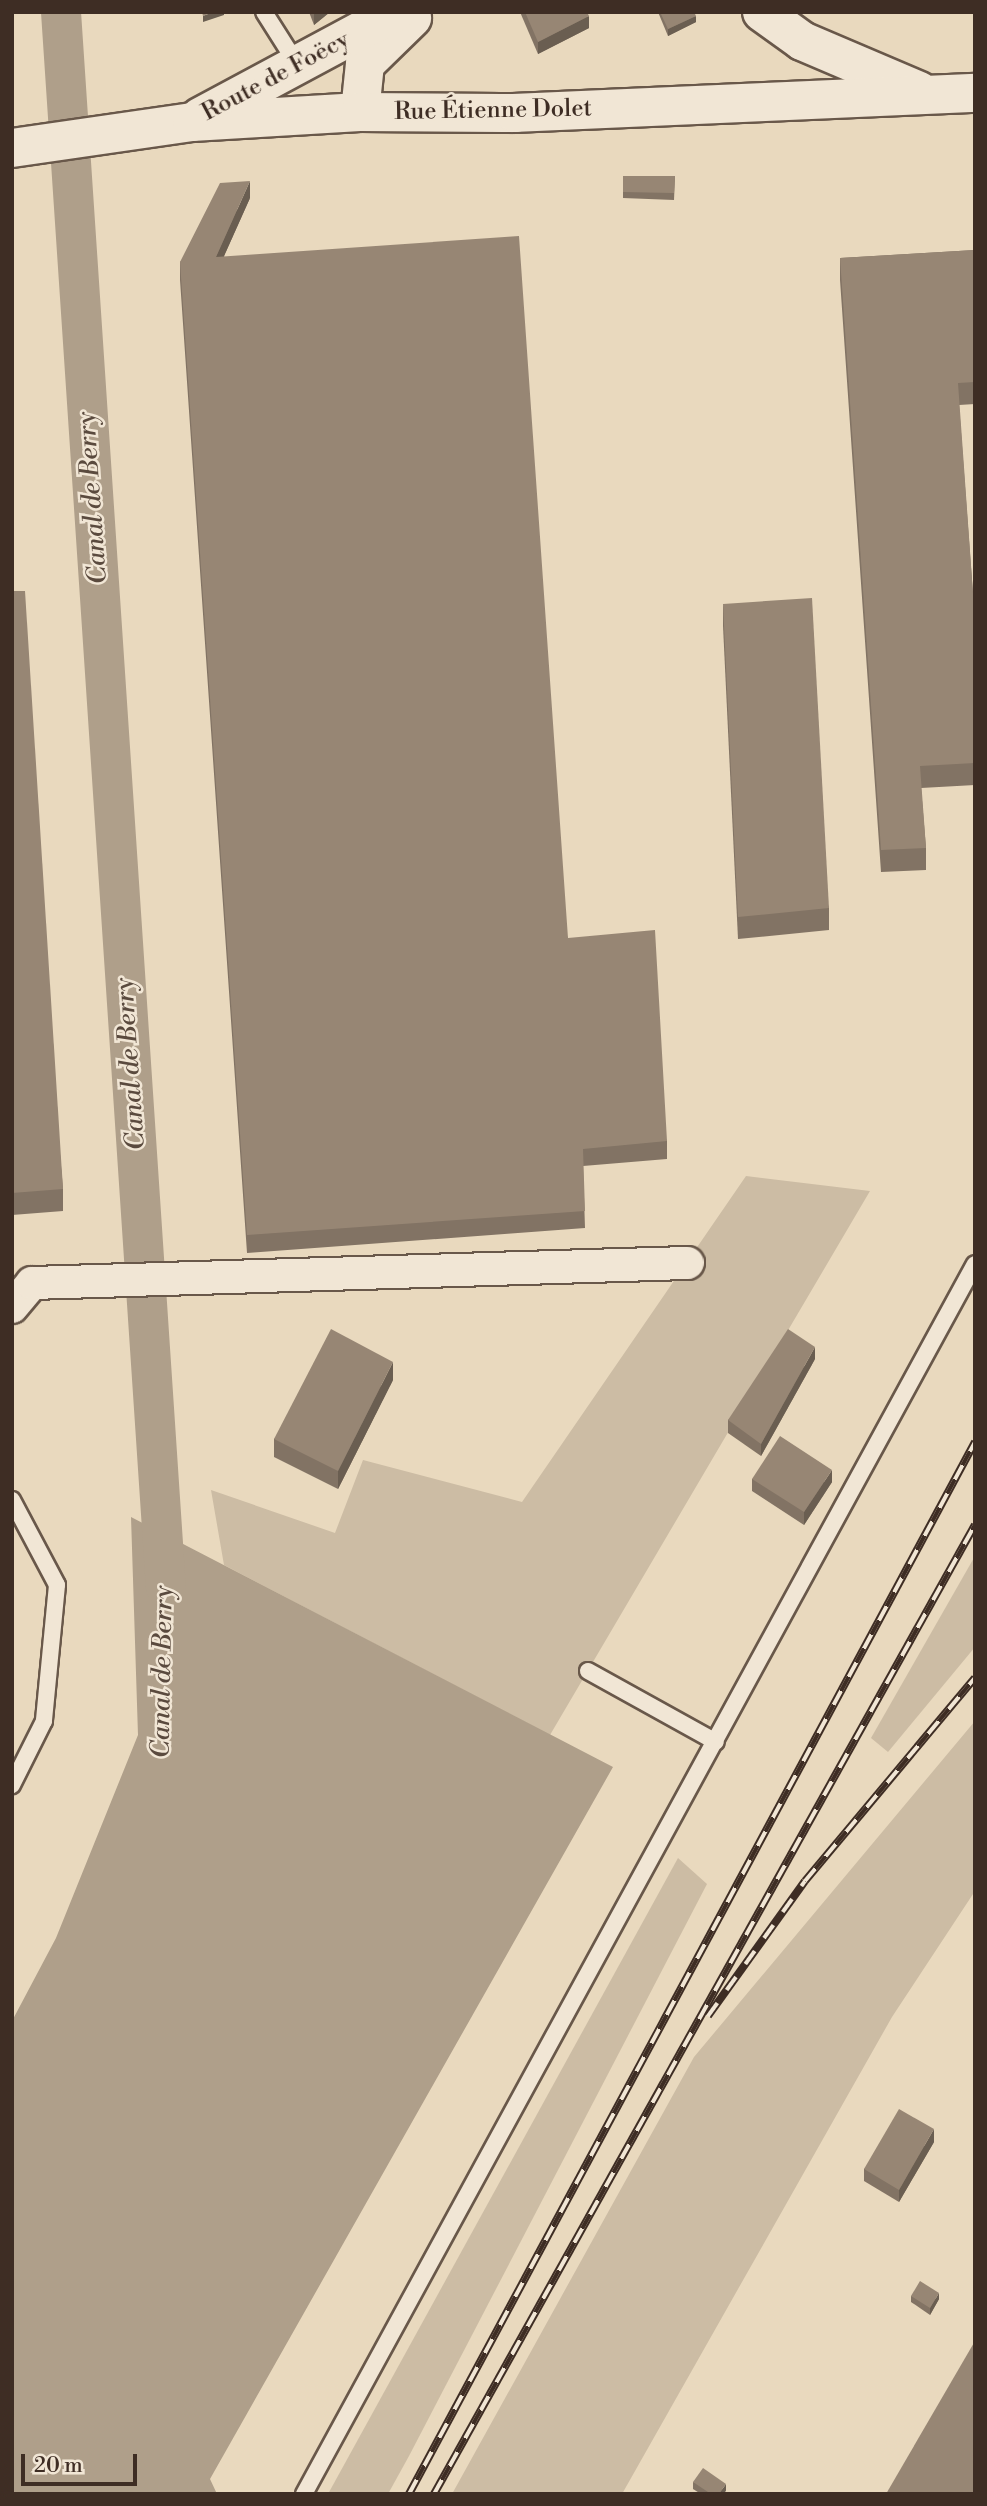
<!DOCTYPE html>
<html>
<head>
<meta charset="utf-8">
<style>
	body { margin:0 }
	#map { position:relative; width:987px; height:2506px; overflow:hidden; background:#e9d9be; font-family:"Libre Bodoni",serif }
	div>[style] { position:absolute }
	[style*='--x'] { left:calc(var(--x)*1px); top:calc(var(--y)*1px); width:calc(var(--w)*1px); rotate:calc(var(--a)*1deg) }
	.green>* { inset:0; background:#ccbca4 }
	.water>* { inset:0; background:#af9f8a }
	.canal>* { height:40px; margin:-20px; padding:0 20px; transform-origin:20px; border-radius:20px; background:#af9f8a }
	.roads { filter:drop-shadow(2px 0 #69584a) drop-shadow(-2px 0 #69584a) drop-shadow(0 2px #69584a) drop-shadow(0 -2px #69584a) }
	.lane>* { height:16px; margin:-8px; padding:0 8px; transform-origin:8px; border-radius:8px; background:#f1e6d5 }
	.street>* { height:32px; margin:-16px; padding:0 16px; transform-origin:16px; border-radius:16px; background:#f1e6d5 }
	.secondary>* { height:38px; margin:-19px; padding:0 19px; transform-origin:19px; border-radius:19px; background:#f1e6d5 }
	.rail>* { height:8px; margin-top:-4px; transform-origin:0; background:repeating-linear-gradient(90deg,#f1e6d5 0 16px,#3e2d24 0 32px); box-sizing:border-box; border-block:2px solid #3e2d24 }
	.wall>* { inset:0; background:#827364 }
	.shaded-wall>* { inset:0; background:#6a5e51 }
	.building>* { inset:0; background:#978674 }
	span { translate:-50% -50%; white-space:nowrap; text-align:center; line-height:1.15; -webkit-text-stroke:5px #f1e6d5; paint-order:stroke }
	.street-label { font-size:24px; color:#3e2d24 }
	.water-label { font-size:26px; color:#5a4a3e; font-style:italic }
	.frame { position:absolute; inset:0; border:14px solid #3e2d24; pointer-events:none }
	.scale { position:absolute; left:21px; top:2454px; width:116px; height:32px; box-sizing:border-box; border:4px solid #3e2d24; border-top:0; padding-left:9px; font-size:21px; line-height:24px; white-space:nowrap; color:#3e2d24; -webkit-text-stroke:5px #f1e6d5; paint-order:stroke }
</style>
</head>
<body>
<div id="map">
	<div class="green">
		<i style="clip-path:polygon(746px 1176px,870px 1191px,550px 1735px,224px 1565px,211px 1490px,335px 1533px,363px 1460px,522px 1502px)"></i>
		<i style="clip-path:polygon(975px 1556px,975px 1647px,888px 1752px,871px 1738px)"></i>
		<i style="clip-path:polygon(975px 1721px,975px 1891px,892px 2017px,622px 2494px,452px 2494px,694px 2057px)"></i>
		<i style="clip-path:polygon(678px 1858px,707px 1884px,409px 2456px,388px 2494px,328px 2494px)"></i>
	</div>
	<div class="water">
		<i style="clip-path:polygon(131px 1517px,613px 1767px,210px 2479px,217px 2494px,12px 2494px,12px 2021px,56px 1938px,138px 1735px)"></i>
	</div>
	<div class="canal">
		<i style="--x:61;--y:12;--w:1579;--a:86.19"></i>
	</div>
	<div class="roads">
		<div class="lane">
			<i style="--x:264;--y:12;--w:62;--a:57.6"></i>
			<i style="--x:12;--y:1500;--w:96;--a:62.1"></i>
			<i style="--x:57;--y:1585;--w:137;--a:95.5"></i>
			<i style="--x:44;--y:1721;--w:72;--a:116.6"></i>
			<i style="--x:588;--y:1671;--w:146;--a:29"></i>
			<i style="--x:304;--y:2494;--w:1401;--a:-61.39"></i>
		</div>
		<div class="street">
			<i style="--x:12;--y:1307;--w:31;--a:-50"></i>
			<i style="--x:32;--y:1283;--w:656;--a:-1.75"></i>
		</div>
		<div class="secondary">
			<i style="--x:762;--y:12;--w:49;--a:35.9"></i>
			<i style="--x:802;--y:41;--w:127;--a:23.1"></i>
			<i style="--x:360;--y:112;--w:48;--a:-84.1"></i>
			<i style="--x:365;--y:64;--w:66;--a:-44.4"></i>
			<i style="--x:200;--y:117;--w:222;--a:-28.2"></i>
			<i style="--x:12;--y:148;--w:182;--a:-8.2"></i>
			<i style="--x:192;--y:122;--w:168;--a:-3.4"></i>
			<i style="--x:360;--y:112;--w:155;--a:0.4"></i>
			<i style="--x:515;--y:113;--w:460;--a:-2.5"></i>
		</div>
	</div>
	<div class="rail">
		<i style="--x:708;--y:2016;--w:166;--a:-54.3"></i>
		<i style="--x:805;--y:1881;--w:265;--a:-50.1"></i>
		<i style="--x:409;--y:2494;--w:1195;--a:-61.72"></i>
		<i style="--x:434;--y:2494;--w:1110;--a:-60.83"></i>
	</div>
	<div class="wall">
		<i style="clip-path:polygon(309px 12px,330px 12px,314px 25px)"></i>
		<i style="clip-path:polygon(520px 12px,587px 12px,589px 28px,538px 54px)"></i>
		<i style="clip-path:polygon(658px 12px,694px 12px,696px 22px,668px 36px)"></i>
		<i style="clip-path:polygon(623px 176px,675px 176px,674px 200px,623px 198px)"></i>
		<i style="clip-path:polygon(250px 198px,224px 256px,568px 938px,667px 1141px,667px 1159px,583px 1166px,585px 1228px,247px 1253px,180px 280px,180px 262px)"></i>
		<i style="clip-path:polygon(975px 250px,975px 404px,959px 405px,975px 621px,975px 785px,921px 788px,926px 848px,926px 870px,881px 872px,840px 280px,840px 258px)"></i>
		<i style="clip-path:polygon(12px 591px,63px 1189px,63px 1211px,12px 1215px)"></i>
		<i style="clip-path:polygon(723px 604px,829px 908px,829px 930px,738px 939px,723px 626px)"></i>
		<i style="clip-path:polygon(815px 1359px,761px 1456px,728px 1433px,728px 1420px)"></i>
		<i style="clip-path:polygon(393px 1380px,338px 1489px,274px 1457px,274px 1439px)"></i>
		<i style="clip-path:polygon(752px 1479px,832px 1482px,804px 1525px,752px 1491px)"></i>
		<i style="clip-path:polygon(934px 2142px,899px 2202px,864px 2181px,864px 2169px)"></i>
		<i style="clip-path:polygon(911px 2296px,939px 2299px,930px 2315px,911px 2302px)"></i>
		<i style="clip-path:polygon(693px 2482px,726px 2490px,724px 2494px,701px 2494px,693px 2489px)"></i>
	</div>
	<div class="shaded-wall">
		<i style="clip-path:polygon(213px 12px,224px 12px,224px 15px,203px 22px,203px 16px)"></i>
		<i style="clip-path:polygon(314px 12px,330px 12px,314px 25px)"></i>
		<i style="clip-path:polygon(589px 16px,589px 28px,538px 54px,538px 42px)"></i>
		<i style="clip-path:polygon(696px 16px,696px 22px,668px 36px,668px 29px)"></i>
		<i style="clip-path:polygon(250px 181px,250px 198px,216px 274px,216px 257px)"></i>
		<i style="clip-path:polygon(815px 1347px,815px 1359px,761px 1456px,761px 1444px)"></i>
		<i style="clip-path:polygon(393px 1362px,393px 1380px,338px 1489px,338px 1471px)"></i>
		<i style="clip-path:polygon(832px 1470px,832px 1482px,804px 1525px,804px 1512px)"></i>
		<i style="clip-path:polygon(934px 2129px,934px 2142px,899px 2202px,899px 2190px)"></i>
		<i style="clip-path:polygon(939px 2293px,939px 2299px,930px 2315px,930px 2308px)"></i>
		<i style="clip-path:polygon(726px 2484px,726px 2490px,724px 2494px,719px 2494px)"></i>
	</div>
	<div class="building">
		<i style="clip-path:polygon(202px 12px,213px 12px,203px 16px)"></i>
		<i style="clip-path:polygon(525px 12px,587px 12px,589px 16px,538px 42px)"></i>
		<i style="clip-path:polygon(660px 12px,694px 12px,696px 16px,668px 29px)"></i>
		<i style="clip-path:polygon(623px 176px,675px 176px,674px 193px,623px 192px)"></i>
		<i style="clip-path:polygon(250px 181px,216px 257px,519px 236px,568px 938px,655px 930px,667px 1141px,583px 1149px,585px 1211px,247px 1235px,180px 262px,220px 183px)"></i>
		<i style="clip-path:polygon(975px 250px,975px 382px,958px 383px,975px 621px,975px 763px,920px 766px,926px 848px,881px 850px,840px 258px)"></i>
		<i style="clip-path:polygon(12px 591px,25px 591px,63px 1189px,12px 1193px)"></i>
		<i style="clip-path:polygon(812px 598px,829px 908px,738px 917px,723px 604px)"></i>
		<i style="clip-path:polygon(331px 1329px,393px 1362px,338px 1471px,274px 1439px)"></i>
		<i style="clip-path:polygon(788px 1329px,815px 1347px,761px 1444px,728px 1420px)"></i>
		<i style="clip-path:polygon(780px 1436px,832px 1470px,804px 1512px,752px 1479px)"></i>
		<i style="clip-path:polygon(899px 2109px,934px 2129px,899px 2190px,864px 2169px)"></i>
		<i style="clip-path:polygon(920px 2281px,939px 2293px,930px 2308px,911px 2296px)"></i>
		<i style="clip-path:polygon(975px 2341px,975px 2494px,886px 2494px)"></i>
		<i style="clip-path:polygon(703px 2468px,726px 2484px,719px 2494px,711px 2494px,693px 2482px)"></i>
	</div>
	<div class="street-label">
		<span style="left:276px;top:77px;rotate:-28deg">Route de Foëcy</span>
		<span style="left:493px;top:111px;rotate:-1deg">Rue Étienne Dolet</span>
	</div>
	<div class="water-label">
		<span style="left:93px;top:498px;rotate:-94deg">Canal de Berry</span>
		<span style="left:131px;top:1064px;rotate:-94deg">Canal de Berry</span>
		<span style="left:163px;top:1672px;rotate:-89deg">Canal de Berry</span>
	</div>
	<div class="frame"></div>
	<div class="scale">20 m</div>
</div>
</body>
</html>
